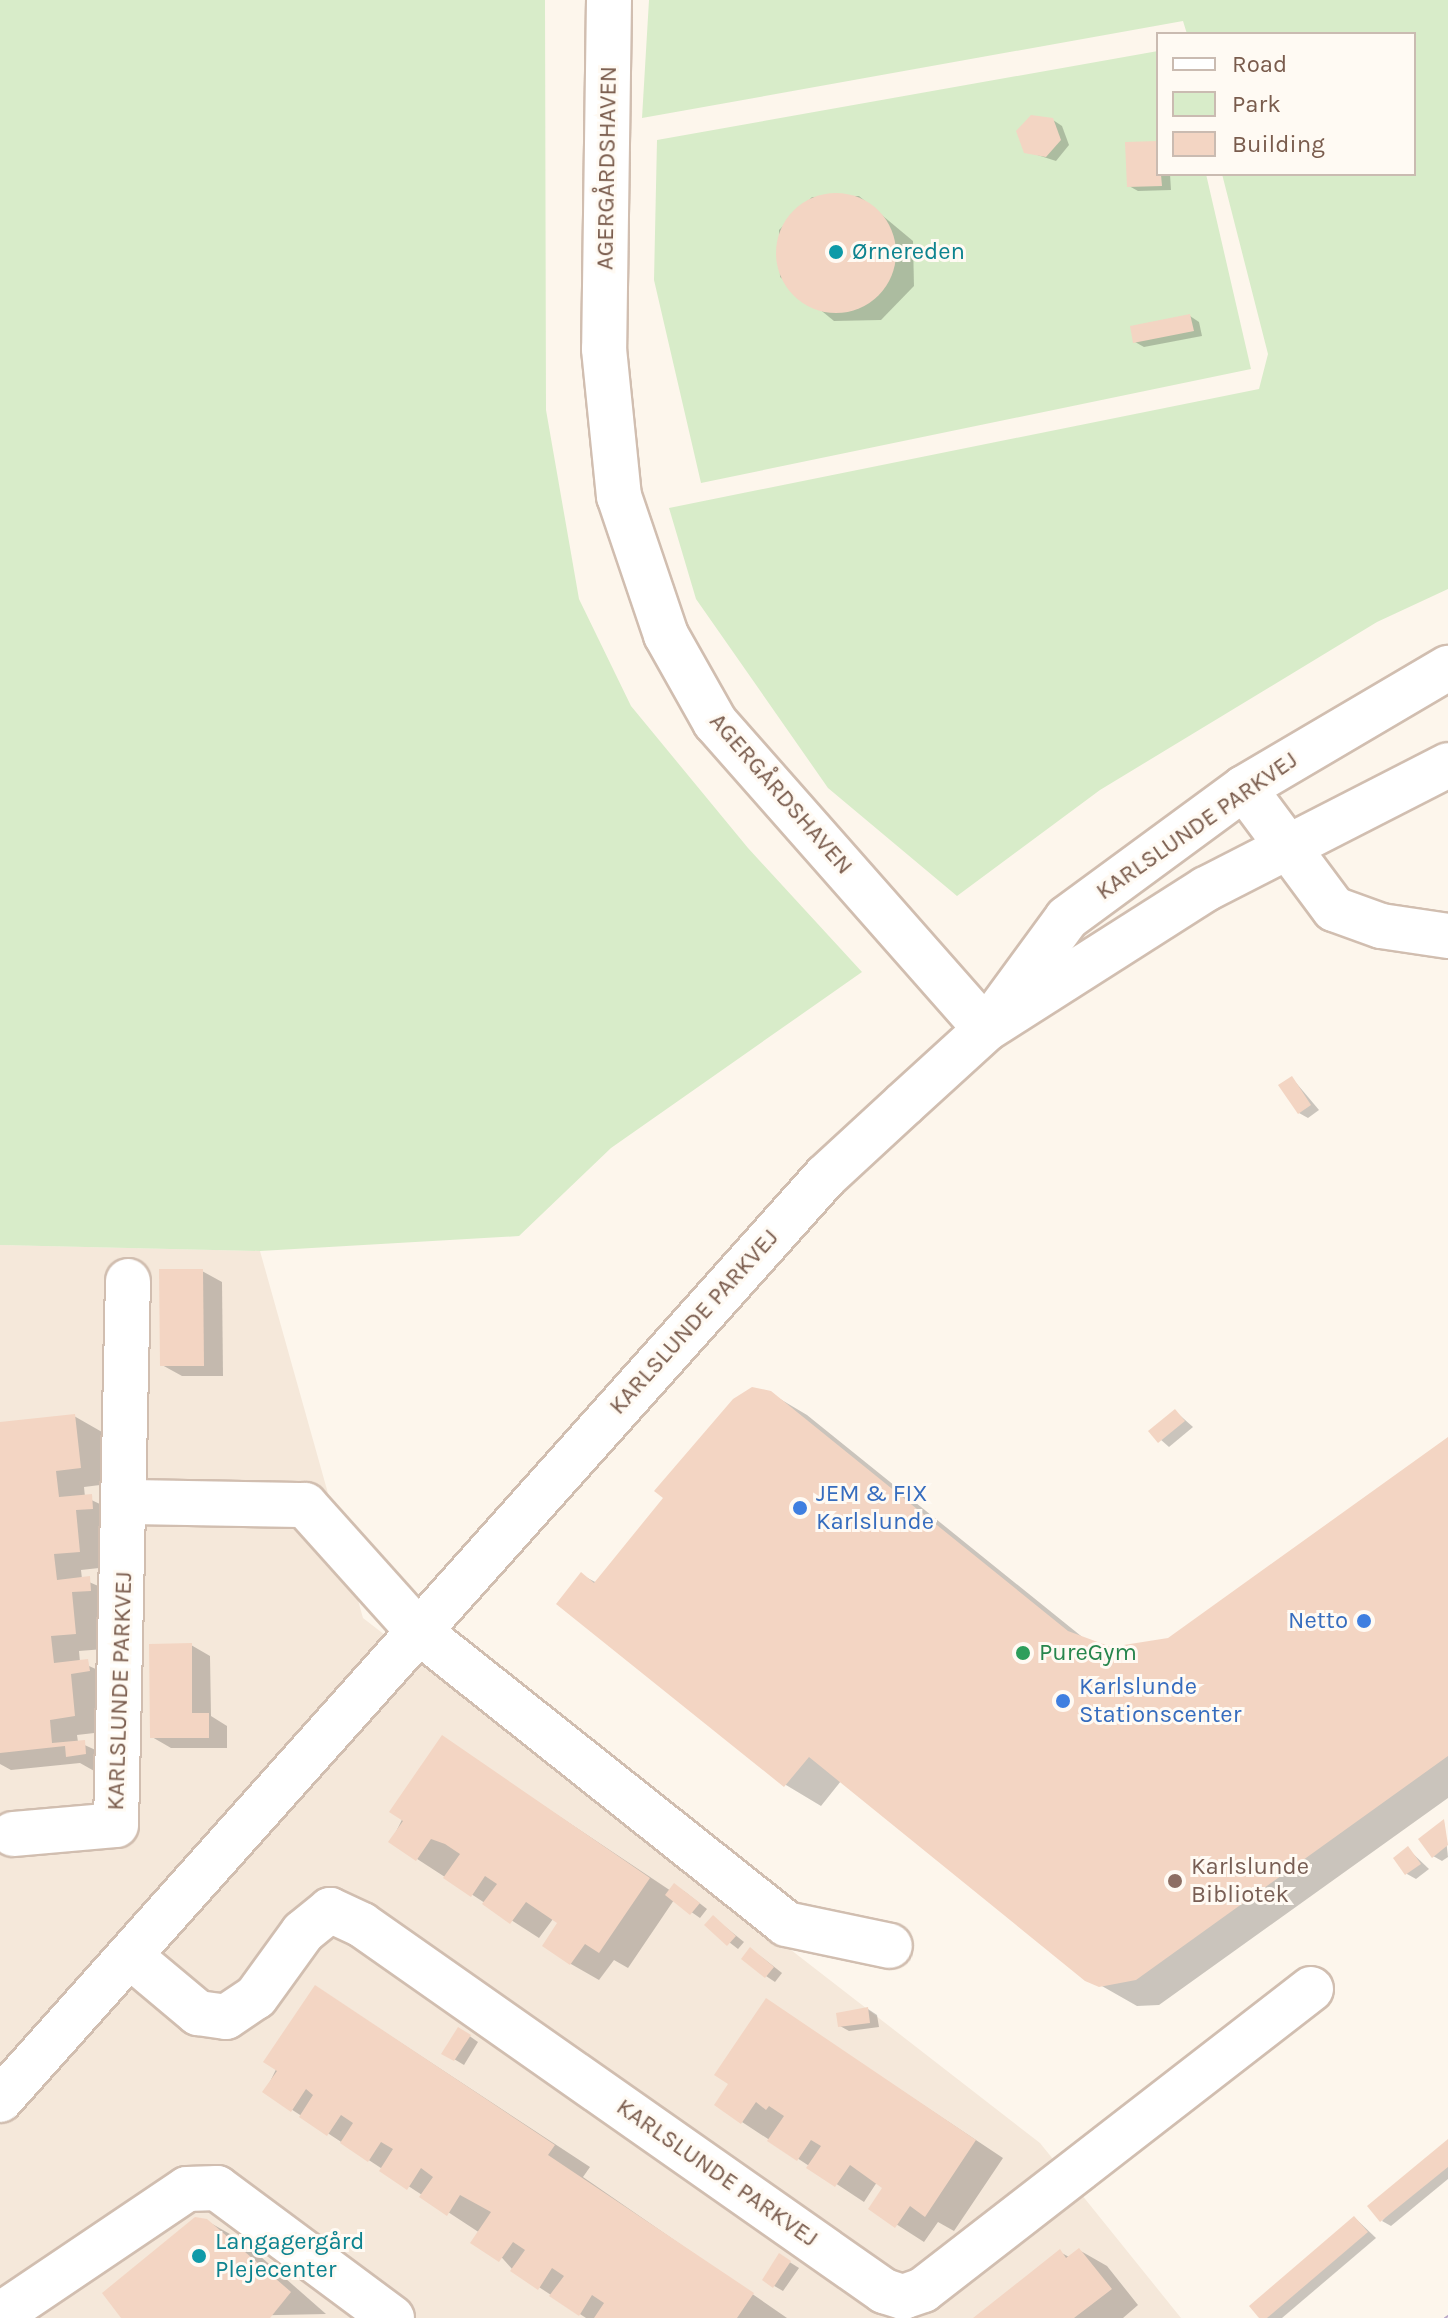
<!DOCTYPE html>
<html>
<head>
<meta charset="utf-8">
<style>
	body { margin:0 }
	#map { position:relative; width:1448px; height:2318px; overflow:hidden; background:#fdf6ec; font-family:Karla,sans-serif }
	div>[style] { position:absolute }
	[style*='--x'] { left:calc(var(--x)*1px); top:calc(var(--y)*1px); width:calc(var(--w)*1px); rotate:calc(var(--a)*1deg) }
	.residential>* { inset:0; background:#f5e8da }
	.green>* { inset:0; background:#d8ecc9 }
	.shadow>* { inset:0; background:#0003 }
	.building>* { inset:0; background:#f3d5c3 }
	.round { border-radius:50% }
	.roads { filter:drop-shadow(2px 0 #d1beb0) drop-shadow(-2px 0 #d1beb0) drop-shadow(0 2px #d1beb0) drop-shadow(0 -2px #d1beb0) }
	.minor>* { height:44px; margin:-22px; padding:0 22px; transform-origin:22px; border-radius:22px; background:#fff }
	.tram>* { height:2px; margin:-1px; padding:0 1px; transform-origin:1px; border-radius:1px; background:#b9a8c9 }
	.dots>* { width:22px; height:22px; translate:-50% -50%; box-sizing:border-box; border:4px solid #fffaf3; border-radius:50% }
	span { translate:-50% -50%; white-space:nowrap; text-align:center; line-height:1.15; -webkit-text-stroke:6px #fffaf3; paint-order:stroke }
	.street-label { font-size:24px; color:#7a5c4d }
	.culture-label { font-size:24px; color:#0d838f }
	.left { translate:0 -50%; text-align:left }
	.shop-label { font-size:24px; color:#366cbe }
	.right { translate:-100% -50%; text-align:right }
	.leisure-label { font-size:24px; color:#27864d }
	.education-label { font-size:24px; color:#785e54 }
	.legend { position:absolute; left:1156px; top:32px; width:260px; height:144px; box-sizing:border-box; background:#fffaf3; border:2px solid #cabbb1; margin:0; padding:10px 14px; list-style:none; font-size:24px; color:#7a5c4d }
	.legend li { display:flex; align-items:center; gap:16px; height:40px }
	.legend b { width:40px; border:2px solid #cabbb1 }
</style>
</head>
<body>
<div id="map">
	<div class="residential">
		<i style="clip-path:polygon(0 1245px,260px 1251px,363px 1618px,1040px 2143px,1181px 2318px,0 2318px)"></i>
	</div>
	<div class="green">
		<i style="clip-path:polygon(0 0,545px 0,546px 410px,579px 599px,631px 706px,748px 848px,862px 972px,611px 1148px,519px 1236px,260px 1251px,0 1245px)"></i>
		<i style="clip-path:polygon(649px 0,1448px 0,1448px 589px,1377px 622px,1100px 790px,957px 896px,828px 788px,696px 599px,669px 508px,1259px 389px,1268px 354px,1222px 174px,1414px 174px,1414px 34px,1187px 34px,1183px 21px,642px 118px)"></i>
		<i style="clip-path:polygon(1158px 51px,1158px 174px,1206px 174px,1251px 369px,701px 483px,654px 280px,657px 140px)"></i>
	</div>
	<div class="shadow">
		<i style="clip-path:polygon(1053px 120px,1062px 126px,1069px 145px,1056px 161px,1025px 151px)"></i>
		<i style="clip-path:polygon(1158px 174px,1170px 174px,1171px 190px,1138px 191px,1129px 186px)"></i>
		<i style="clip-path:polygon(859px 196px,913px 241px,914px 286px,881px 320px,834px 321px,780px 277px,779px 230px,812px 197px)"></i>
		<i style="clip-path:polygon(1190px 316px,1199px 322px,1202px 336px,1144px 347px,1135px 342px)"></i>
		<i style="clip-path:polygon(1292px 1078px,1319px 1110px,1308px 1118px,1299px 1113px)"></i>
		<i style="clip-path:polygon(202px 1271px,222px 1282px,223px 1376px,182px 1376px,162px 1365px)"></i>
		<i style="clip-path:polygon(770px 1393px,807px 1415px,1086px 1640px,1111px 1649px,1169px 1640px,1448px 1440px,1448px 1798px,1159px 2005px,1137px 2006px,1072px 1969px,841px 1781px,821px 1806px,786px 1785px,559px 1603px,582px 1575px,597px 1583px)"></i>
		<i style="clip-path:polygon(1175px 1411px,1193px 1427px,1169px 1447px,1151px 1431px)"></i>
		<i style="clip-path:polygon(74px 1416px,102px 1432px,108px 1484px,84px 1487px,85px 1497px,119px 1513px,108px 1567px,81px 1570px,82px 1579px,117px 1594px,104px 1649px,79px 1651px,80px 1662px,116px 1678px,103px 1732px,77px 1735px,78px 1742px,113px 1758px,96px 1772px,80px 1763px,11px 1770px,0 1764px,0 1425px)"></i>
		<i style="clip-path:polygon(191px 1645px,210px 1656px,211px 1716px,227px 1726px,227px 1748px,171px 1748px,152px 1737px)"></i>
		<i style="clip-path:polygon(442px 1738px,671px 1891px,684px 1891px,707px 1909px,700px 1918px,674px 1900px,628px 1968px,614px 1960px,599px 1980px,571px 1964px,545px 1946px,560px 1923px,553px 1919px,539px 1938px,391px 1842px)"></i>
		<i style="clip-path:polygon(1444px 1822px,1448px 1857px,1442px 1861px,1433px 1856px)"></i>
		<i style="clip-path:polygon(1408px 1849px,1429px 1869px,1416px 1879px,1407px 1874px)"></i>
		<i style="clip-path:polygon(713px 1917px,744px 1942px,738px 1949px,707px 1925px)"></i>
		<i style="clip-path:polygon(759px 1955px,782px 1973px,775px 1982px,766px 1976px)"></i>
		<i style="clip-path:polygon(316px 1987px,590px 2167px,583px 2177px,787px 2318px,586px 2318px,513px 2270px,480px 2233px,265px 2092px)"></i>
		<i style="clip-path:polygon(767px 2001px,1003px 2158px,954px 2231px,938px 2222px,924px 2242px,871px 2208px,885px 2187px,877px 2182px,864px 2202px,742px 2122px,731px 2083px)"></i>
		<i style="clip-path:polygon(868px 2009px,877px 2015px,879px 2027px,849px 2031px,840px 2026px)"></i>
		<i style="clip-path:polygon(468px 2035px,478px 2042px,464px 2065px,444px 2053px)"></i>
		<i style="clip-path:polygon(1448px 2141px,1448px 2179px,1391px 2226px,1382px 2221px)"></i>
		<i style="clip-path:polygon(1355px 2218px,1376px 2238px,1282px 2318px,1262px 2318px)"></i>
		<i style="clip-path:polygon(207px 2221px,244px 2242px,326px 2314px,124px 2318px)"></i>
		<i style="clip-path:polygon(1079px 2250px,1107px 2266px,1138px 2305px,1123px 2318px,976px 2318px,1060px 2252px,1069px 2257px)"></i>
		<i style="clip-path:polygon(780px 2256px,799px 2268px,783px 2291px,764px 2280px)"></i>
	</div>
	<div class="building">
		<i style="clip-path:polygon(1031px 115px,1053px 118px,1061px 140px,1046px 157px,1024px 153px,1016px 131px)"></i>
		<i style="clip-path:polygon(1158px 141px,1162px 186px,1127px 187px,1125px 142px)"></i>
		<i class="round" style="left:776px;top:193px;width:120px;height:120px"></i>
		<i style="clip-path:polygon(1190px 314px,1194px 331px,1133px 343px,1130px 326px)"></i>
		<i style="clip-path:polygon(1292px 1076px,1311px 1105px,1298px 1114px,1278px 1085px)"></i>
		<i style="clip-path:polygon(159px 1269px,203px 1269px,204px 1366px,160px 1366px)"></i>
		<i style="clip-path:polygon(752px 1387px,771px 1391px,1068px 1631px,1111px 1647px,1168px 1638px,1448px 1437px,1448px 1756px,1136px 1980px,1099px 1987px,1085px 1981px,809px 1757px,784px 1787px,556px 1604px,581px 1572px,594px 1583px,663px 1498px,654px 1491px,733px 1399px)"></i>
		<i style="clip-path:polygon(1175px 1409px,1185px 1421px,1158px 1443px,1148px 1431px)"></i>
		<i style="clip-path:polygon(75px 1414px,81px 1468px,56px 1471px,59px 1497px,92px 1494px,93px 1509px,76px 1510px,80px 1552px,54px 1554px,57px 1580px,90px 1576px,91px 1591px,72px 1592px,76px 1634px,51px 1636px,54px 1663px,88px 1659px,90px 1671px,71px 1674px,75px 1716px,50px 1720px,52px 1743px,85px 1740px,86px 1754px,66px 1757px,65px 1746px,0 1753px,0 1422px)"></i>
		<i style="clip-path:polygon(192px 1643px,192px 1713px,209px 1713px,209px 1738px,150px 1738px,149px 1644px)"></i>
		<i style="clip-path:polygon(442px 1735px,650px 1878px,599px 1953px,585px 1944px,570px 1965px,542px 1946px,557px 1923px,526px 1902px,510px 1924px,482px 1904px,497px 1884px,485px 1876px,471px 1897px,443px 1878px,460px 1854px,445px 1844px,431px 1839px,416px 1861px,388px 1842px,403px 1821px,389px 1812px)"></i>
		<i style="clip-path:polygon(1444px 1819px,1448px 1845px,1432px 1858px,1418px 1839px)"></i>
		<i style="clip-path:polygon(1408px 1846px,1421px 1864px,1405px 1875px,1393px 1858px)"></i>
		<i style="clip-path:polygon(674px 1883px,700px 1903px,690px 1915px,665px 1895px)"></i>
		<i style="clip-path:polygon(713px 1915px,736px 1936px,727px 1946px,704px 1925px)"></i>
		<i style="clip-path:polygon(750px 1947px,774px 1967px,765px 1978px,741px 1959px)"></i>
		<i style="clip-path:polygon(315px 1985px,555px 2145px,548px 2155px,754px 2293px,737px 2318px,594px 2318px,604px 2303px,592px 2295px,579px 2316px,549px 2296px,564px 2276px,552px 2268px,538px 2290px,510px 2271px,525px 2250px,513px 2242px,499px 2262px,470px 2243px,491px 2212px,460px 2195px,447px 2216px,419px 2197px,433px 2177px,421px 2168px,407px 2190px,379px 2171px,393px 2149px,381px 2142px,368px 2162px,340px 2143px,353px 2123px,341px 2115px,327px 2136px,299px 2117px,313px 2095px,306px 2089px,291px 2112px,262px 2092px,277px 2071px,263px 2062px)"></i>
		<i style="clip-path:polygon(766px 1998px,976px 2140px,925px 2217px,910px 2206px,895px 2228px,868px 2209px,882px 2188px,850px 2165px,835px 2187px,806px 2168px,821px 2146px,811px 2140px,797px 2161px,767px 2141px,784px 2116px,769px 2106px,766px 2110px,756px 2102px,741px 2124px,714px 2105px,728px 2084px,714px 2075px)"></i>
		<i style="clip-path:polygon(868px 2007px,870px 2023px,838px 2027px,836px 2013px)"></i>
		<i style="clip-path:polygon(458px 2027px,471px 2035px,454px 2061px,441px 2054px)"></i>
		<i style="clip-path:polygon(1448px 2139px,1448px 2167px,1380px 2222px,1367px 2206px)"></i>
		<i style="clip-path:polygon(1354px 2216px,1368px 2232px,1267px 2318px,1259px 2318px,1249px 2306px)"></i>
		<i style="clip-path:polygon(195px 2217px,207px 2219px,291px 2292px,270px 2318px,121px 2318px,102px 2293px)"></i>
		<i style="clip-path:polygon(1079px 2248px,1112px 2289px,1074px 2318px,973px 2318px,1060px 2249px,1066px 2258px)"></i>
		<i style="clip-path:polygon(779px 2253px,791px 2261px,773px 2288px,762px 2280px)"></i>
	</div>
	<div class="roads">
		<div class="minor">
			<i style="--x:609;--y:0;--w:349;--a:90.8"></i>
			<i style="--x:604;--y:349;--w:148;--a:84.2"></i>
			<i style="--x:619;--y:496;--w:147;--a:71.3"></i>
			<i style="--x:666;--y:635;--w:100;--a:60.6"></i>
			<i style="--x:715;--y:722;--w:409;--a:48.6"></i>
			<i style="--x:1244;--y:788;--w:151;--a:53.4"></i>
			<i style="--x:1334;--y:909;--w:50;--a:19.9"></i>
			<i style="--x:1381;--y:926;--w:68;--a:8.5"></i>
			<i style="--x:999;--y:1011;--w:115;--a:-53.8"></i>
			<i style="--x:1067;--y:918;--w:220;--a:-36.3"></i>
			<i style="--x:1244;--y:788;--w:237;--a:-30.5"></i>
			<i style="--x:126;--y:1502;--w:179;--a:1"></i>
			<i style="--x:305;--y:1505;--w:168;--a:48.1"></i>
			<i style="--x:417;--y:1630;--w:472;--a:38.5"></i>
			<i style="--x:786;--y:1924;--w:106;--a:11.9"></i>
			<i style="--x:13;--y:1834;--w:103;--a:-5"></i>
			<i style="--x:116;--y:1825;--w:544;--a:-88.74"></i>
			<i style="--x:130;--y:1956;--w:89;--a:40"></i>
			<i style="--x:198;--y:2013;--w:28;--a:8"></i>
			<i style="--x:226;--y:2017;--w:36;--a:-34"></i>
			<i style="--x:256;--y:1997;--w:80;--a:-54.1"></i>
			<i style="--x:303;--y:1932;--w:35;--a:-39"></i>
			<i style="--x:330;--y:1910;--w:35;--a:25"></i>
			<i style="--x:362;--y:1925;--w:638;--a:35.04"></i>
			<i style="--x:884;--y:2291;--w:20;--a:18"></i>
			<i style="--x:903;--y:2297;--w:21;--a:-19"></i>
			<i style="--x:923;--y:2290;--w:491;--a:-37.8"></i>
			<i style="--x:0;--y:2100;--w:1239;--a:-48.21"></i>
			<i style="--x:826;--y:1176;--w:106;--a:-42.7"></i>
			<i style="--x:904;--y:1104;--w:111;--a:-42.4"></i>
			<i style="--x:986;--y:1029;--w:261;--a:-32.5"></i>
			<i style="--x:1206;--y:889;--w:272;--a:-27.1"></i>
			<i style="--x:0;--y:2315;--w:225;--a:-34"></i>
			<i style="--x:187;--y:2189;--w:30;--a:-2"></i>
			<i style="--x:217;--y:2188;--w:218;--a:36.6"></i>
		</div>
	</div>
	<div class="tram">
		<i style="--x:1445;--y:2318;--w:4;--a:-34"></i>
	</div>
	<div class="dots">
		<i style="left:836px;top:252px;background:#0f9aa8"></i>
		<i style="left:800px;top:1508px;background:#3f7fe0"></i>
		<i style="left:1364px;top:1621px;background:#3f7fe0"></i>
		<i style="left:1023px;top:1653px;background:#2e9e5b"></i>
		<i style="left:1063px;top:1701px;background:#3f7fe0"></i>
		<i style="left:1175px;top:1881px;background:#8d6e63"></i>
		<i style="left:199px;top:2256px;background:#0f9aa8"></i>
	</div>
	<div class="street-label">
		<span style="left:607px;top:168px;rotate:-89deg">AGERGÅRDSHAVEN</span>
		<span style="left:781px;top:794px;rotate:49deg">AGERGÅRDSHAVEN</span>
		<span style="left:1197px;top:826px;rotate:-35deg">KARLSLUNDE PARKVEJ</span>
		<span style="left:694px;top:1322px;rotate:-48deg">KARLSLUNDE PARKVEJ</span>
		<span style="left:120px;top:1691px;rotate:-88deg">KARLSLUNDE PARKVEJ</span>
		<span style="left:717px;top:2173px;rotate:35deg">KARLSLUNDE PARKVEJ</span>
	</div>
	<div class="culture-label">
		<span class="left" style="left:852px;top:252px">Ørnereden</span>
		<span class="left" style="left:215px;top:2256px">Langagergård<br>Plejecenter</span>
	</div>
	<div class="shop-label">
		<span class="left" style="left:816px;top:1508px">JEM &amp; FIX<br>Karlslunde</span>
		<span class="right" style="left:1348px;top:1621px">Netto</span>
		<span class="left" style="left:1079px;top:1701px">Karlslunde<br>Stationscenter</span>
	</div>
	<div class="leisure-label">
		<span class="left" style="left:1039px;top:1653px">PureGym</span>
	</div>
	<div class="education-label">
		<span class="left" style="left:1191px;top:1881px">Karlslunde<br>Bibliotek</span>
	</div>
	<ul class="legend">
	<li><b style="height:10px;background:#fff"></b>Road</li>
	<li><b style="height:22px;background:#d8ecc9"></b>Park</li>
	<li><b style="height:22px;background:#f3d5c3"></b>Building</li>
	</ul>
</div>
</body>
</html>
